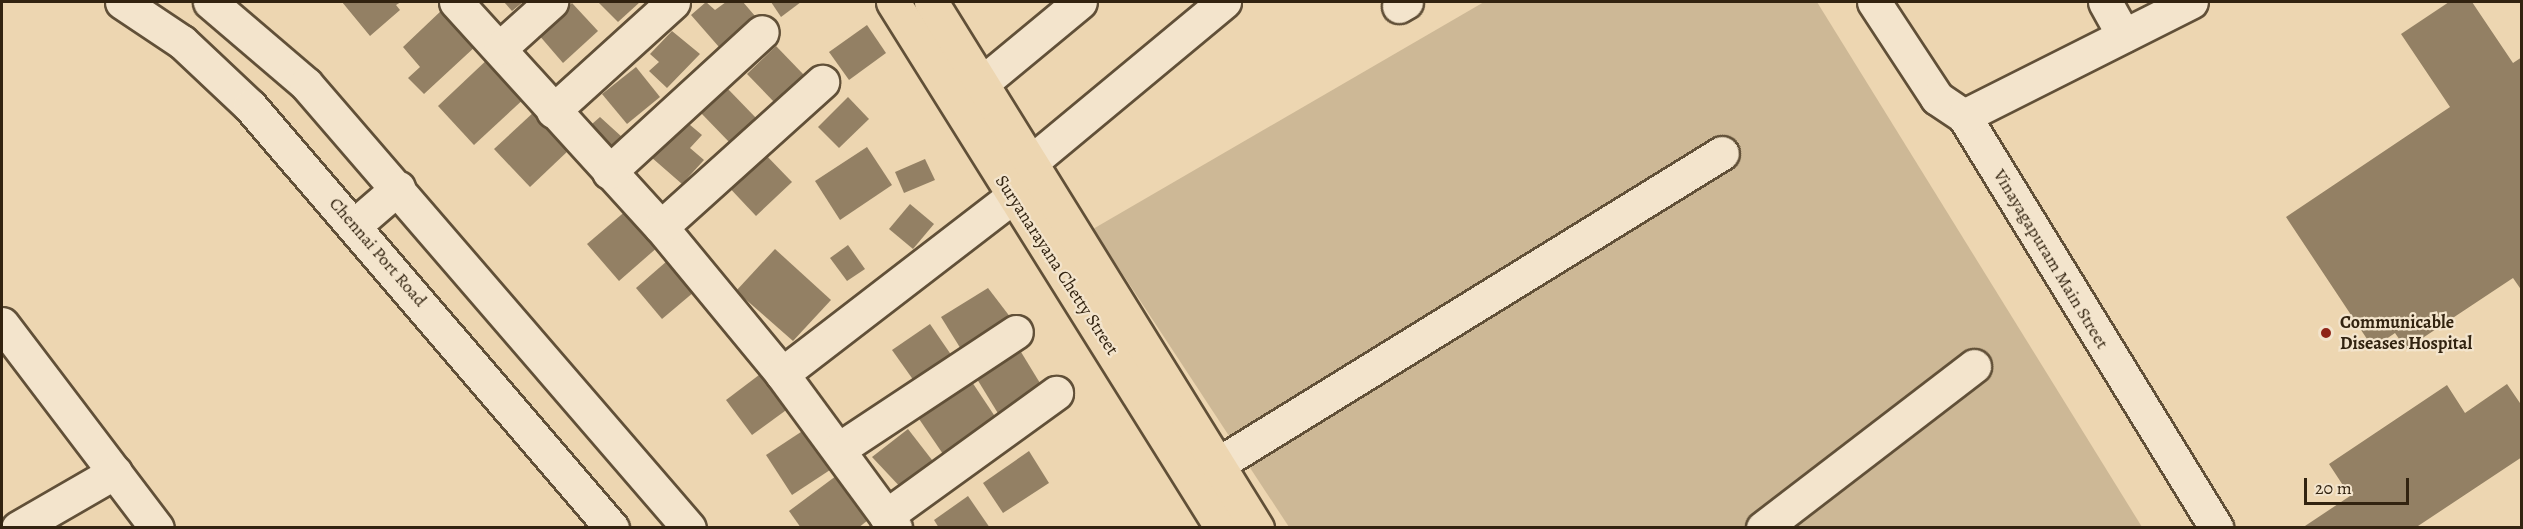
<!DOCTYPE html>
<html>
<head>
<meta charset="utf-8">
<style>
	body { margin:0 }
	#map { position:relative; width:2523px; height:529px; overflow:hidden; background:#edd6b1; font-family:Alegreya,serif }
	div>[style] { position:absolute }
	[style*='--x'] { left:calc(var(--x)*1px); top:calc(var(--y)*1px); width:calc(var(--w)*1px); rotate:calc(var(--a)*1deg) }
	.green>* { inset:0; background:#cdb896 }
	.building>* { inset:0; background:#938064 }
	.roads { filter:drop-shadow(2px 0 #615038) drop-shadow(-2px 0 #615038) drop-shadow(0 2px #615038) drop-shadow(0 -2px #615038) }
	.minor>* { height:33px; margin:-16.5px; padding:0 16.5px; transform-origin:16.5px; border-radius:16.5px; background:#f3e4cc }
	.major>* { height:33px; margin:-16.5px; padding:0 16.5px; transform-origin:16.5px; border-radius:16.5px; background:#edd6b1 }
	.dots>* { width:16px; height:16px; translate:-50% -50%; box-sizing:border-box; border:3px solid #f3e4cc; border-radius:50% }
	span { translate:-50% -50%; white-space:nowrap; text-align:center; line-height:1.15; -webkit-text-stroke:4.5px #f3e4cc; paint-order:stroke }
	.street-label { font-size:18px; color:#322310 }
	.poi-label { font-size:18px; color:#322310; font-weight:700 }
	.left { translate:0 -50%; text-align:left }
	.frame { position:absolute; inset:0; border:3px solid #322310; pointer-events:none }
	.scale { position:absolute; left:2304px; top:478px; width:105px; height:27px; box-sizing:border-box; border:3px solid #322310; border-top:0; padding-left:8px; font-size:18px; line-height:21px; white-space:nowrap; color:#322310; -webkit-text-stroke:4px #f3e4cc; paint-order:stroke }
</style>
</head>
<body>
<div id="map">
	<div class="green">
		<i style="clip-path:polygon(1484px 2px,1817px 2px,2142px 527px,1289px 527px,1093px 229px)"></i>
	</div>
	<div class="building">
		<i style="clip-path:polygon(342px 2px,401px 2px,396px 5px,400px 10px,370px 36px)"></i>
		<i style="clip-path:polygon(504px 2px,523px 2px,512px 11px)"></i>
		<i style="clip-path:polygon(598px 2px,640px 2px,618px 22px)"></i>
		<i style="clip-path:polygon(706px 2px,715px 10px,726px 2px,743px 2px,755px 16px,719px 47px,691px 15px)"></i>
		<i style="clip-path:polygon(771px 2px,801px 2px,781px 17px)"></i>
		<i style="clip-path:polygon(2449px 2px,2472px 2px,2513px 63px,2522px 57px,2522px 291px,2513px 278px,2406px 349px,2395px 333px,2373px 348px,2286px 217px,2450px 107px,2401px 34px)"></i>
		<i style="clip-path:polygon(572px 3px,598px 31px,563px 63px,538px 34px)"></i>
		<i style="clip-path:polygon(443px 9px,477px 45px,424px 94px,408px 78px,420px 67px,403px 47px)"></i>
		<i style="clip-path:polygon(867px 25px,886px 53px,849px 80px,829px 52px)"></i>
		<i style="clip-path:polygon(672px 31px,700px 54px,667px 88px,649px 71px,659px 62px,650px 54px)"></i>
		<i style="clip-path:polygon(776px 46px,804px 75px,775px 103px,747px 74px)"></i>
		<i style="clip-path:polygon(490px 57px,527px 96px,474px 145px,438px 106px)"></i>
		<i style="clip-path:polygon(636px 67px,660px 97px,627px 124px,602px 94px)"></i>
		<i style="clip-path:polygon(727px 88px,757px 119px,731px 144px,701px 113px)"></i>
		<i style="clip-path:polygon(848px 97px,869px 119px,839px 148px,818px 127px)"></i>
		<i style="clip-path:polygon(535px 111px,570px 149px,530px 187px,494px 149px)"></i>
		<i style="clip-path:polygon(600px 117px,622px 137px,630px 129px,639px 137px,610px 157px,584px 131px)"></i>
		<i style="clip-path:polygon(683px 119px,702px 135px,690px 148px,704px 160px,682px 184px,651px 157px)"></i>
		<i style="clip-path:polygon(867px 147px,892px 185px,840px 220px,815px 181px)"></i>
		<i style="clip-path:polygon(759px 148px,792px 182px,756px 216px,724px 182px)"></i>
		<i style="clip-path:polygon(925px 159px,935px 180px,904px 193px,895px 172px)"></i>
		<i style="clip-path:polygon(910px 204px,934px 224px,913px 249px,889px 229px)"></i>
		<i style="clip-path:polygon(628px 209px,659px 246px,619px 281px,587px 244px)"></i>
		<i style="clip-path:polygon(848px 245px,865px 269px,847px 281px,830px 258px)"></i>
		<i style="clip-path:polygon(775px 249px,831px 300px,793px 341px,736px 291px)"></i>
		<i style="clip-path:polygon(667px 261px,694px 292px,662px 319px,636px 288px)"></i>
		<i style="clip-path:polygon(988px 288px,1014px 322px,964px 354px,941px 317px)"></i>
		<i style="clip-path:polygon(930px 324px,956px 362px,919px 388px,892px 350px)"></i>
		<i style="clip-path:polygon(1021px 352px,1043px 388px,999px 415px,977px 379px)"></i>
		<i style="clip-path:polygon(763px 372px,789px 408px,752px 435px,726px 400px)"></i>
		<i style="clip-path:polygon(970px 379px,996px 418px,943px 454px,917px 416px)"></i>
		<i style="clip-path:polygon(2507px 384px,2522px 406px,2522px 457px,2415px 528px,2302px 528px,2350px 496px,2329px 464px,2447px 385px,2465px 413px)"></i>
		<i style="clip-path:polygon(807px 428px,833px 468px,792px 495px,766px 455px)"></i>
		<i style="clip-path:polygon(908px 429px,939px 469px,904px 491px,872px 457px)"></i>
		<i style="clip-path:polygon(1029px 451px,1049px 483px,1003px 513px,983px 483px)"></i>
		<i style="clip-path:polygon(840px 473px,877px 513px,858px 528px,801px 528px,789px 511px)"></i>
		<i style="clip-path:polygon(968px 496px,990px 528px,939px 528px,934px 520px)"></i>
	</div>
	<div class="roads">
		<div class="minor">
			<i style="--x:122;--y:2;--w:72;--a:33.7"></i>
			<i style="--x:182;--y:42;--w:93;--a:43.3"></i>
			<i style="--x:250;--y:106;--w:556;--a:49.38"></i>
			<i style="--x:210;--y:2;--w:126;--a:40.5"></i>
			<i style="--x:306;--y:84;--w:586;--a:49.22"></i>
			<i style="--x:456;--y:2;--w:304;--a:47.7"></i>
			<i style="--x:661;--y:227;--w:190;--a:50.5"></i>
			<i style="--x:782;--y:374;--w:191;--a:53.7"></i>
			<i style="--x:1874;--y:2;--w:115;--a:56.7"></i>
			<i style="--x:1937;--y:98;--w:32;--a:34"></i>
			<i style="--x:1964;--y:116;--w:483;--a:58.5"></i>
			<i style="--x:2105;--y:2;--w:38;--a:61"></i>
			<i style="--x:1399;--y:6;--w:8;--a:-30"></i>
			<i style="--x:500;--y:48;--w:69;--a:-42"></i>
			<i style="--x:982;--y:83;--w:127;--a:-39.6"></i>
			<i style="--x:553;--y:111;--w:162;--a:-42.2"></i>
			<i style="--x:1964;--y:116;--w:254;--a:-26.7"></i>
			<i style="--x:1031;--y:162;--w:251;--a:-39.7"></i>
			<i style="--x:609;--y:172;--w:207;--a:-42.5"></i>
			<i style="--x:355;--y:225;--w:57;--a:-40.7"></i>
			<i style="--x:661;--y:227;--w:217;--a:-42"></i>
			<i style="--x:2;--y:324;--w:256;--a:52.8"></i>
			<i style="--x:782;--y:374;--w:290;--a:-37.6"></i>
			<i style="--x:839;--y:449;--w:212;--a:-33.5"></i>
			<i style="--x:1218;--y:464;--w:592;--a:-31.68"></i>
			<i style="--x:886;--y:516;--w:210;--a:-35.9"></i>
			<i style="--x:18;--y:528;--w:112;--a:-30"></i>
			<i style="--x:1763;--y:528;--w:266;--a:-37.5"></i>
		</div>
		<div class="major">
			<i style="--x:893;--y:2;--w:620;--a:57.98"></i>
			<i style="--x:931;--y:2;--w:619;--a:58.21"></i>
		</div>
	</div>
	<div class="dots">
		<i style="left:2326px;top:333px;background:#8f2418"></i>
	</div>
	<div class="street-label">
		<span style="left:378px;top:252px;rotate:49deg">Chennai Port Road</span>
		<span style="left:2051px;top:259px;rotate:59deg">Vinayagapuram Main Street</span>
		<span style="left:1057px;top:265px;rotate:57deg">Suryanarayana Chetty Street</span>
	</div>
	<div class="poi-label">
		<span class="left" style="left:2340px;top:333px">Communicable<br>Diseases Hospital</span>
	</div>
	<div class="frame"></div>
	<div class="scale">20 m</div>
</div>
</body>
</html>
